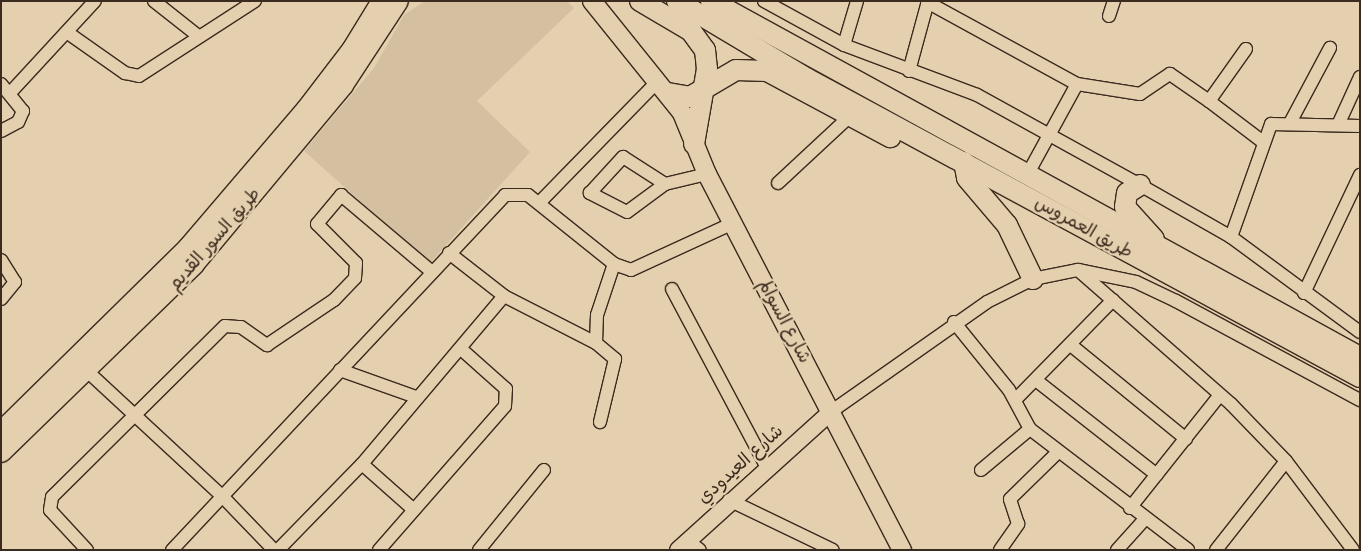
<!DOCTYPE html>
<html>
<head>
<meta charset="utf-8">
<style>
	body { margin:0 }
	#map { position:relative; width:1361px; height:551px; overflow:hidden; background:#e4cfae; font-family:Itim,"Playpen Sans Arabic",sans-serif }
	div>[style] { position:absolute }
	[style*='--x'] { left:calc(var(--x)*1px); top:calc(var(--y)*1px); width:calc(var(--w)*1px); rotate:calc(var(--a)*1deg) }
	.built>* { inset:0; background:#d4c0a0 }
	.roads { filter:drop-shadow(1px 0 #3b2a1e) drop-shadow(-1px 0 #3b2a1e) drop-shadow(0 1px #3b2a1e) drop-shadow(0 -1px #3b2a1e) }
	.minor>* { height:12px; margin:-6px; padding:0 6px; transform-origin:6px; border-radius:6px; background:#e4cfae }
	.tertiary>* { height:16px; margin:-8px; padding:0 8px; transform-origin:8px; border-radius:8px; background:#e4cfae }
	.secondary>* { height:18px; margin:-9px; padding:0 9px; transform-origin:9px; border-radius:9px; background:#e4cfae }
	.primary>* { height:20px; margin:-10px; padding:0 10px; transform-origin:10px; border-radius:10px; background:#e4cfae }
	span { translate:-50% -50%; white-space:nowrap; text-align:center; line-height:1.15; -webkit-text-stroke:4.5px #e4cfae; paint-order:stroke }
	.street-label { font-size:18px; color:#3b2a1e }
	.frame { position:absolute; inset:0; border:2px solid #3b2a1e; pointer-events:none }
</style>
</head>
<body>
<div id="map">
	<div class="built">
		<i style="clip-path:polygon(425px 1px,567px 1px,574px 8px,477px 101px,530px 152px,430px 263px,304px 151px,374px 68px,404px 15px)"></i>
	</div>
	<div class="roads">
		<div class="minor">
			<i style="--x:154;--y:1;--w:55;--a:38.3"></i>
			<i style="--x:764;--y:1;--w:91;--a:28.8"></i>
			<i style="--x:844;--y:45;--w:142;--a:20.6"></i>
			<i style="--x:977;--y:95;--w:186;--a:28.9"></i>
			<i style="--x:1140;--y:185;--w:105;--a:29.7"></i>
			<i style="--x:1231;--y:237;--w:160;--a:36.4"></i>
			<i style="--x:927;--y:2;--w:171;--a:28.7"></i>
			<i style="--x:1077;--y:84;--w:64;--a:9"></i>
			<i style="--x:1140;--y:94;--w:36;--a:-34"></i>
			<i style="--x:1170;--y:74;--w:47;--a:34.7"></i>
			<i style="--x:1109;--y:16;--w:16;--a:-72"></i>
			<i style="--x:68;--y:33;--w:70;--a:35.1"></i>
			<i style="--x:125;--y:73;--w:14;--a:12"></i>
			<i style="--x:139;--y:76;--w:138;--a:-32.9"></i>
			<i style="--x:844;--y:45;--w:46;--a:-73.5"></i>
			<i style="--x:1246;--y:49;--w:64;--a:125.4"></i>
			<i style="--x:1209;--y:101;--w:68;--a:37.2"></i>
			<i style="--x:909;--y:71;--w:73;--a:-74.8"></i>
			<i style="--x:1;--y:84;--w:35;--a:51"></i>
			<i style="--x:23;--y:111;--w:12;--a:114"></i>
			<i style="--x:18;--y:122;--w:19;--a:152"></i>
			<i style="--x:10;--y:93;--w:125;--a:-47.3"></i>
			<i style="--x:1291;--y:121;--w:83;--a:-61.9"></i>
			<i style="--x:1338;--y:125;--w:53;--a:-65.4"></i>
			<i style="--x:1026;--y:177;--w:106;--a:-61.3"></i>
			<i style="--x:778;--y:183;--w:97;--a:-42.9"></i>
			<i style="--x:665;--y:184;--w:47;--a:143.6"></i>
			<i style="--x:627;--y:212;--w:42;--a:-152.8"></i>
			<i style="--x:590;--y:193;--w:49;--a:-47.5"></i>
			<i style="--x:623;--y:157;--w:50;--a:32.7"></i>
			<i style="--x:665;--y:184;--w:43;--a:-13.4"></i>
			<i style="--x:539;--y:203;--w:169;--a:-45.7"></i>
			<i style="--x:1231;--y:237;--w:120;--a:-70.5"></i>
			<i style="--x:1271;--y:124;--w:89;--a:1.3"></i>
			<i style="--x:449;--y:253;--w:70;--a:38"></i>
			<i style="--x:504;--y:296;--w:103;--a:27.1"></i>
			<i style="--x:596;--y:343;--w:28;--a:-88"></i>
			<i style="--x:597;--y:315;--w:54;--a:-71.6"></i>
			<i style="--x:1;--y:260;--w:26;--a:58"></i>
			<i style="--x:15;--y:282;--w:22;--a:129"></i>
			<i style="--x:1078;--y:270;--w:203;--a:41.2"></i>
			<i style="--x:1231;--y:404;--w:79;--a:46"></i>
			<i style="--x:1286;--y:461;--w:111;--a:53"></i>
			<i style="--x:672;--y:289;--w:200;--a:62"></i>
			<i style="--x:1304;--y:293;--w:131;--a:-64.6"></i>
			<i style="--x:954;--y:322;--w:87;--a:51"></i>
			<i style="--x:1009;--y:390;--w:44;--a:61.7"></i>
			<i style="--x:1030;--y:429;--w:199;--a:37.4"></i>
			<i style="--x:596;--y:343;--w:25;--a:40"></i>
			<i style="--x:615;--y:359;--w:65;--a:103.4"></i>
			<i style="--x:1072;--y:346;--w:147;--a:39.2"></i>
			<i style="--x:340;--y:370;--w:81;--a:19.6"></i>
			<i style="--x:87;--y:371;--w:184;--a:42.8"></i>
			<i style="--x:222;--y:496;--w:75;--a:46.1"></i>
			<i style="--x:1037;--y:381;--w:152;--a:38.1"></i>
			<i style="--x:1015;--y:400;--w:140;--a:-45.6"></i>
			<i style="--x:832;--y:411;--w:189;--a:-35.1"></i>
			<i style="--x:987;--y:302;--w:51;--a:-26.6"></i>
			<i style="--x:1033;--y:279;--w:46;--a:-11.3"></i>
			<i style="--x:1078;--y:270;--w:59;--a:11.7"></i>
			<i style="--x:1136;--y:282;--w:44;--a:25.4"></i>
			<i style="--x:1176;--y:301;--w:209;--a:28.3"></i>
			<i style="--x:362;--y:464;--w:69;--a:41.5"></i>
			<i style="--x:981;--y:470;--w:64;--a:-39.9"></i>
			<i style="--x:729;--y:500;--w:115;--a:25.7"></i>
			<i style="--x:1130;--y:508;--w:144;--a:-51.5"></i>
			<i style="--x:687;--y:540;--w:16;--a:38"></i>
			<i style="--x:87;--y:550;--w:54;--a:-132.8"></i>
			<i style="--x:50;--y:510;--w:13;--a:-81"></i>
			<i style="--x:52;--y:497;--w:243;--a:-44.7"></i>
			<i style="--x:225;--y:326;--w:16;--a:4"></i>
			<i style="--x:241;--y:327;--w:32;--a:35"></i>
			<i style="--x:267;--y:345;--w:81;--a:-33.9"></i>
			<i style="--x:334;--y:300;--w:30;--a:-46"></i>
			<i style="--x:355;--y:278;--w:15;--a:-86"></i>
			<i style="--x:356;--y:263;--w:55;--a:-135"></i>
			<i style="--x:317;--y:224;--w:38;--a:-50"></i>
			<i style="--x:341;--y:195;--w:119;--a:40.2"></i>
			<i style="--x:172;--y:550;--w:487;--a:-46.8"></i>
			<i style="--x:505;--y:195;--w:23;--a:0"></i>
			<i style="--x:528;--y:195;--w:110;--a:38.7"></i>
			<i style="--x:614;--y:264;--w:18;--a:19"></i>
			<i style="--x:631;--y:270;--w:112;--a:-24.7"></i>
			<i style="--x:278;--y:550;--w:120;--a:-45.7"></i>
			<i style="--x:362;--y:464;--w:220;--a:-49.8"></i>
			<i style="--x:379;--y:550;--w:191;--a:-48.8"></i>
			<i style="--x:505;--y:406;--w:17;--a:-87"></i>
			<i style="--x:506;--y:389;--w:59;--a:-138.4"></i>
			<i style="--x:479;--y:550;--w:103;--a:-50.9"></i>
			<i style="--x:1000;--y:550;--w:32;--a:-55"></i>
			<i style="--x:1018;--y:524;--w:26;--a:-108"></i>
			<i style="--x:1010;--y:499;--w:67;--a:-44.4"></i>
			<i style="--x:1117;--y:550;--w:40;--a:-48"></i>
			<i style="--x:1216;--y:550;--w:113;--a:-51.8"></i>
		</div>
		<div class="tertiary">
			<i style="--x:678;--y:550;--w:207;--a:-42.1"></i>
		</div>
		<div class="secondary">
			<i style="--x:592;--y:1;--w:144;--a:51.2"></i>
			<i style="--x:682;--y:113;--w:66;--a:67.7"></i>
			<i style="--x:707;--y:174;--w:424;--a:62.6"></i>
		</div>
		<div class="primary">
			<i style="--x:640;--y:1;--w:59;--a:30.5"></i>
			<i style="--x:691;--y:31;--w:24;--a:54"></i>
			<i style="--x:705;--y:50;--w:19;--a:84"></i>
			<i style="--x:707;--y:69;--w:76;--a:99.8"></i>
			<i style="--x:677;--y:1;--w:152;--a:30.8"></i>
			<i style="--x:808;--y:79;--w:627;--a:28.36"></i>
			<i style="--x:711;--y:1;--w:740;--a:28.75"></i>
			<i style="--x:668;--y:93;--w:22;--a:10"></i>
			<i style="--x:690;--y:97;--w:53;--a:-30.4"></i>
			<i style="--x:736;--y:70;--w:31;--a:2"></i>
			<i style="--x:767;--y:71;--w:140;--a:28.2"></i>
			<i style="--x:964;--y:162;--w:16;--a:79"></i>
			<i style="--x:967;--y:178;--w:62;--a:49.6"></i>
			<i style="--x:1007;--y:225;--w:60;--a:64.3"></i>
			<i style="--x:1140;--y:185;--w:15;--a:148"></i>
			<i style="--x:1127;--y:193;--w:14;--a:98"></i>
			<i style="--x:1125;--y:207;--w:43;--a:47.8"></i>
			<i style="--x:1;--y:432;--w:264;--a:-44.5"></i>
			<i style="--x:189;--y:247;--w:180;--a:-49.5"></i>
			<i style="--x:306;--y:110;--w:76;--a:-52.5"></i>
			<i style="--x:352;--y:50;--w:57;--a:-58.5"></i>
			<i style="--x:1;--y:452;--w:269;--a:-44.2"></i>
			<i style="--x:194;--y:264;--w:233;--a:-50.2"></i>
			<i style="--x:343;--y:85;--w:100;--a:-56.8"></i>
		</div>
	</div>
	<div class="street-label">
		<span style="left:1084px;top:227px;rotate:29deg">طريق العمروس</span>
		<span style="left:214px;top:239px;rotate:-49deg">طريق السور القديم</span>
		<span style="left:785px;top:321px;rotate:62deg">شارع السوالم</span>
		<span style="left:740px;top:464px;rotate:-42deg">شارع العيدودي</span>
	</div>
	<div class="frame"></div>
</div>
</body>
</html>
